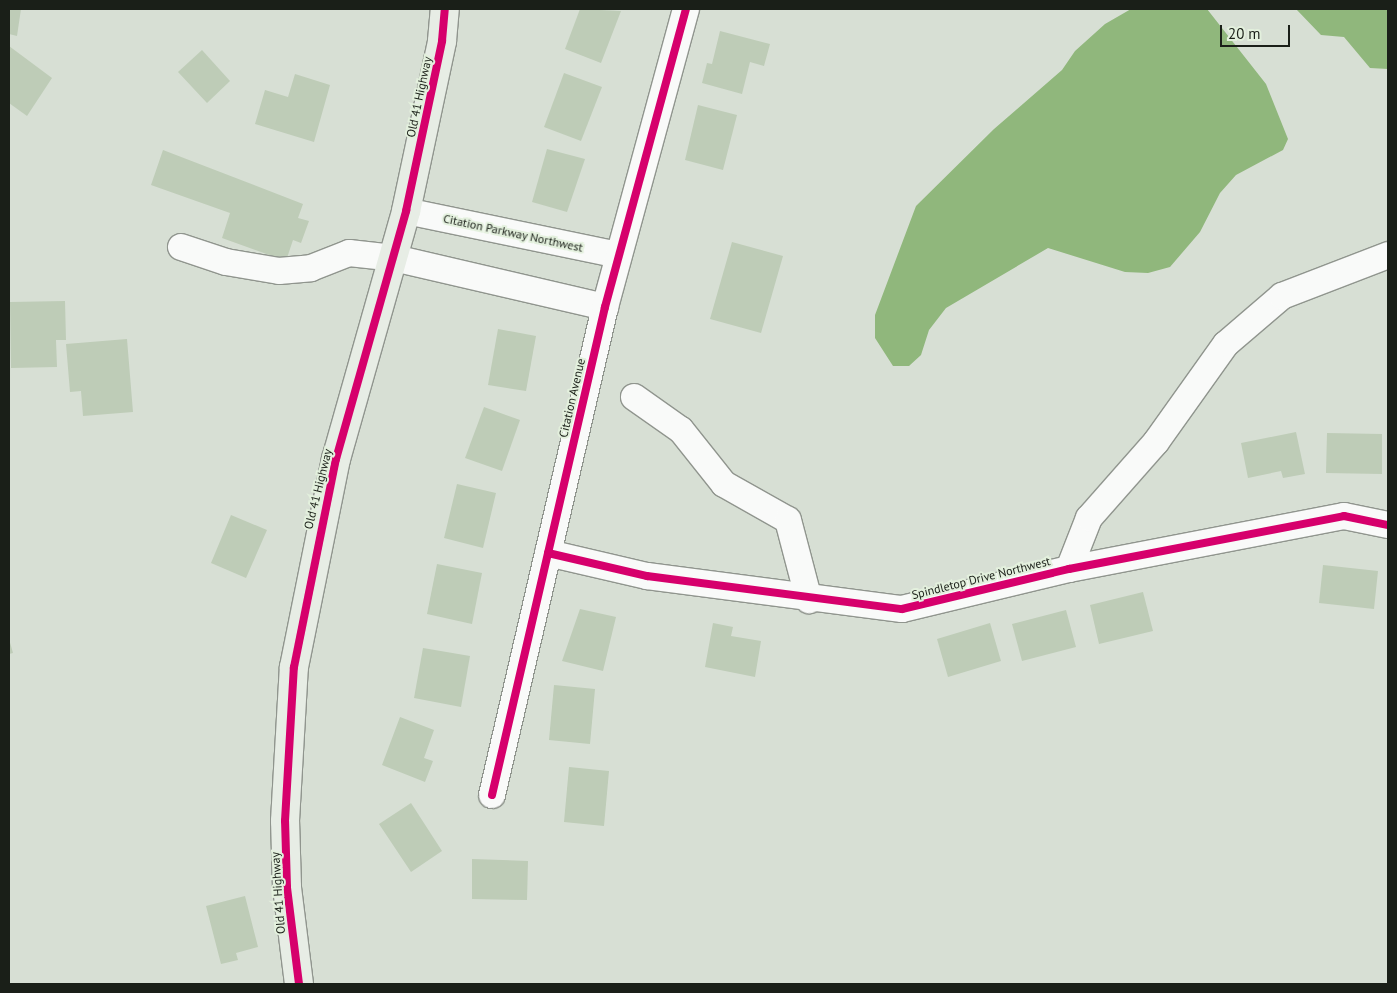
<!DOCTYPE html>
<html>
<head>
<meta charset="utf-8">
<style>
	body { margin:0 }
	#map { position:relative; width:1397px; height:993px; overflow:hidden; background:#d7dfd4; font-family:"PT Sans",sans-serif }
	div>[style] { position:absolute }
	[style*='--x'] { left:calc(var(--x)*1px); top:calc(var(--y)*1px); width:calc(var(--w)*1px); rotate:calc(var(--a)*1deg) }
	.water>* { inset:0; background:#90b77c }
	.building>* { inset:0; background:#beccb7 }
	.roads { filter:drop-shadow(1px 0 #90958e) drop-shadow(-1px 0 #90958e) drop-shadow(0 1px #90958e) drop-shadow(0 -1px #90958e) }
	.minor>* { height:26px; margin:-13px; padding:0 13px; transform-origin:13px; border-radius:13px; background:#f9faf9 }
	.major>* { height:28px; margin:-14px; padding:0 14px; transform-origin:14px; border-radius:14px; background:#e7ede5 }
	.cycleway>* { height:8px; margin:-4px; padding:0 4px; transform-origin:4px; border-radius:4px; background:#d6006c }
	span { translate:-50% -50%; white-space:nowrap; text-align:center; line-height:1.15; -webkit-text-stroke:4px #e3f0dd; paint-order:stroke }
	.street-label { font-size:12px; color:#1a1f18 }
	.frame { position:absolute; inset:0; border:10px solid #1a1f18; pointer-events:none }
	.scale { position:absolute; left:1220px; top:25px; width:70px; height:22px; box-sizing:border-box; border:2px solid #1a1f18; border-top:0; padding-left:6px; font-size:15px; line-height:18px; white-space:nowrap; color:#1a1f18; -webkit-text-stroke:4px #e3f0dd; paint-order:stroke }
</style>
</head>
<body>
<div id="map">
	<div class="water">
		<i style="clip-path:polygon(1131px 9px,1207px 9px,1266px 84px,1288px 139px,1283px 150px,1236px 175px,1220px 193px,1200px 232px,1170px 267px,1148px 273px,1125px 272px,1048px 248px,946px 308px,929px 330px,921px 355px,909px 366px,893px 366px,875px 338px,875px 315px,916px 206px,994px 129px,1062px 70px,1075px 51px,1105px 24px)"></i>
		<i style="clip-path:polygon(1296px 9px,1388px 9px,1388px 69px,1370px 68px,1344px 37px,1321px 35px)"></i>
	</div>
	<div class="building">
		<i style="clip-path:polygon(9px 9px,21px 9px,17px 36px,9px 34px)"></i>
		<i style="clip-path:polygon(580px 9px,621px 11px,601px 63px,565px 49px)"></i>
		<i style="clip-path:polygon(720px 31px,770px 44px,764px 66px,750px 62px,742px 94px,702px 83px,707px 63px,712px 64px)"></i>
		<i style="clip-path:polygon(9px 46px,52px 78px,27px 116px,9px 103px)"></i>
		<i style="clip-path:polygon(202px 50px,230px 81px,207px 103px,178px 72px)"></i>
		<i style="clip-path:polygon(564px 73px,602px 87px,581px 141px,544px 127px)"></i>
		<i style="clip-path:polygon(295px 74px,330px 85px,314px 142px,255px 124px,265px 90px,288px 97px)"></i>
		<i style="clip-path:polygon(698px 105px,737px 115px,723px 170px,685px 160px)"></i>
		<i style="clip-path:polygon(547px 149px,585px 159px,567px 212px,532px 202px)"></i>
		<i style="clip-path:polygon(163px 150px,303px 204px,298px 218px,309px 221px,301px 243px,293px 240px,286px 261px,222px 238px,230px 213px,151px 185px)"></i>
		<i style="clip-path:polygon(732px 242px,783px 256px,761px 333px,710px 319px)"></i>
		<i style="clip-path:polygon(65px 301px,66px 340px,56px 340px,57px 367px,11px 368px,10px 302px)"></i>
		<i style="clip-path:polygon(498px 329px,536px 336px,526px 391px,488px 385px)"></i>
		<i style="clip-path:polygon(127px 339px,133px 412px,83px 416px,81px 391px,70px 392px,66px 344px)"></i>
		<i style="clip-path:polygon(484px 407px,520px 420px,502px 471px,465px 458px)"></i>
		<i style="clip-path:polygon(1296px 432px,1305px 474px,1283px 478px,1281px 471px,1248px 478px,1241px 443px)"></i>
		<i style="clip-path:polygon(1327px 433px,1382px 434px,1382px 474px,1326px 473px)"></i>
		<i style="clip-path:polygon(457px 484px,496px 493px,483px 548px,444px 538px)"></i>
		<i style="clip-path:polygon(231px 515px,267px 530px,246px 578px,211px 563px)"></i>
		<i style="clip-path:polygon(437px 564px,482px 573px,472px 624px,427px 614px)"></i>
		<i style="clip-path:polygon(1323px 565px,1378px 571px,1374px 609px,1319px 603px)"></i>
		<i style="clip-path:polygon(1143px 592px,1153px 631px,1099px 644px,1090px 605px)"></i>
		<i style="clip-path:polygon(580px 609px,616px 617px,603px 671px,562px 661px)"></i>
		<i style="clip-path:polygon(1066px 610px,1076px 647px,1022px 661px,1012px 624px)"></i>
		<i style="clip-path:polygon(713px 623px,733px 627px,731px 636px,761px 641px,755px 677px,705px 667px)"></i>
		<i style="clip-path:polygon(990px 623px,1001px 661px,948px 677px,937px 639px)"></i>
		<i style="clip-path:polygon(9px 639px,13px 653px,9px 654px)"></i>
		<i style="clip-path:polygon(423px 648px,470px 656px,461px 707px,414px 698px)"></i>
		<i style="clip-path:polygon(554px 685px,595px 689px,590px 744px,549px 740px)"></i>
		<i style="clip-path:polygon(400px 717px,434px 730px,424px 758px,433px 761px,425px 782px,382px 765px)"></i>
		<i style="clip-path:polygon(569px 767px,609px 771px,604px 826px,564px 822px)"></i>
		<i style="clip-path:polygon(411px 803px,442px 851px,411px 872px,379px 824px)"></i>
		<i style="clip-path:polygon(472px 859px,528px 861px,527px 900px,472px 899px)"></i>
		<i style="clip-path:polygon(245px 896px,258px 947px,236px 953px,238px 960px,221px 964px,206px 906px)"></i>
	</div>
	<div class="roads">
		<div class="minor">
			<i style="--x:406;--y:211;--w:217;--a:11.7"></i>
			<i style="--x:181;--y:247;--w:47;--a:18.4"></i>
			<i style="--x:226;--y:262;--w:54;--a:9.6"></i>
			<i style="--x:279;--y:271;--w:32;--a:-5"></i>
			<i style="--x:311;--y:268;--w:41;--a:-21.5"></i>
			<i style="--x:349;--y:253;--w:45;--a:6.3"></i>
			<i style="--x:394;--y:258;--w:217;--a:13.1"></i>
			<i style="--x:634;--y:397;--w:57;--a:35.1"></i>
			<i style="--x:681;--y:430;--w:69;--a:51.5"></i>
			<i style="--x:724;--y:484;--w:73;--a:29.4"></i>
			<i style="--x:788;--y:520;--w:83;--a:75.3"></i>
			<i style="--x:548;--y:553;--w:102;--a:13.1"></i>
			<i style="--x:647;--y:576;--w:257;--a:7.4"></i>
			<i style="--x:902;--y:609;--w:172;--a:-13.5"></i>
			<i style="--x:1069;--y:569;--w:280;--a:-10.9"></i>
			<i style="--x:1344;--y:516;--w:45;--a:11.6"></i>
			<i style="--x:1069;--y:569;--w:55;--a:-68.6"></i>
			<i style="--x:1089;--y:518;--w:101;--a:-48.6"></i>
			<i style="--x:1156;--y:442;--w:120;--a:-54.5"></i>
			<i style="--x:1226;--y:344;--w:74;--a:-40.6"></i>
			<i style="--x:1282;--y:296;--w:114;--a:-21.1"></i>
			<i style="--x:492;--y:795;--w:501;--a:-76.96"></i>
			<i style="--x:605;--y:307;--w:309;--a:-74.8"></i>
		</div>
		<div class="major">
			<i style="--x:299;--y:984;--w:98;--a:-97.1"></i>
			<i style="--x:287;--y:887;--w:66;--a:-91.7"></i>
			<i style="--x:285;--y:821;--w:154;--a:-86.7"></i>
			<i style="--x:294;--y:667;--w:212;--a:-78.6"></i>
			<i style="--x:336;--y:459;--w:258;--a:-74.2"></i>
			<i style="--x:406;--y:211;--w:174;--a:-78"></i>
			<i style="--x:442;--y:41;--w:32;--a:-85"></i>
		</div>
	</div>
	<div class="cycleway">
		<i style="--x:548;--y:553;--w:102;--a:13.1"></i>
		<i style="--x:647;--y:576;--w:257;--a:7.4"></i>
		<i style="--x:902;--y:609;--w:172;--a:-13.5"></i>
		<i style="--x:1069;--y:569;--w:280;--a:-10.9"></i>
		<i style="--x:1344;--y:516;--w:45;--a:11.6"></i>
		<i style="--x:492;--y:795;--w:501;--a:-76.96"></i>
		<i style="--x:605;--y:307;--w:309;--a:-74.8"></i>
		<i style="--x:299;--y:984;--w:98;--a:-97.1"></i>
		<i style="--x:287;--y:887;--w:66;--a:-91.7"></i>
		<i style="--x:285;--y:821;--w:154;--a:-86.7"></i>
		<i style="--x:294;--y:667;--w:212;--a:-78.6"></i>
		<i style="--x:336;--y:459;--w:258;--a:-74.2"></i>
		<i style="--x:406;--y:211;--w:174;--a:-78"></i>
		<i style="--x:442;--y:41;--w:32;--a:-85"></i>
	</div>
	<div class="street-label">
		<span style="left:419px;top:97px;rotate:-78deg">Old 41 Highway</span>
		<span style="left:513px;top:233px;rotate:12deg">Citation Parkway Northwest</span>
		<span style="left:572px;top:398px;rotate:-77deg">Citation Avenue</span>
		<span style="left:318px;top:489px;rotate:-76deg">Old 41 Highway</span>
		<span style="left:981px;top:578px;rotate:-14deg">Spindletop Drive Northwest</span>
		<span style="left:278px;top:893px;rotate:-94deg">Old 41 Highway</span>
	</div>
	<div class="frame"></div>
	<div class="scale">20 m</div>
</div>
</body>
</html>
